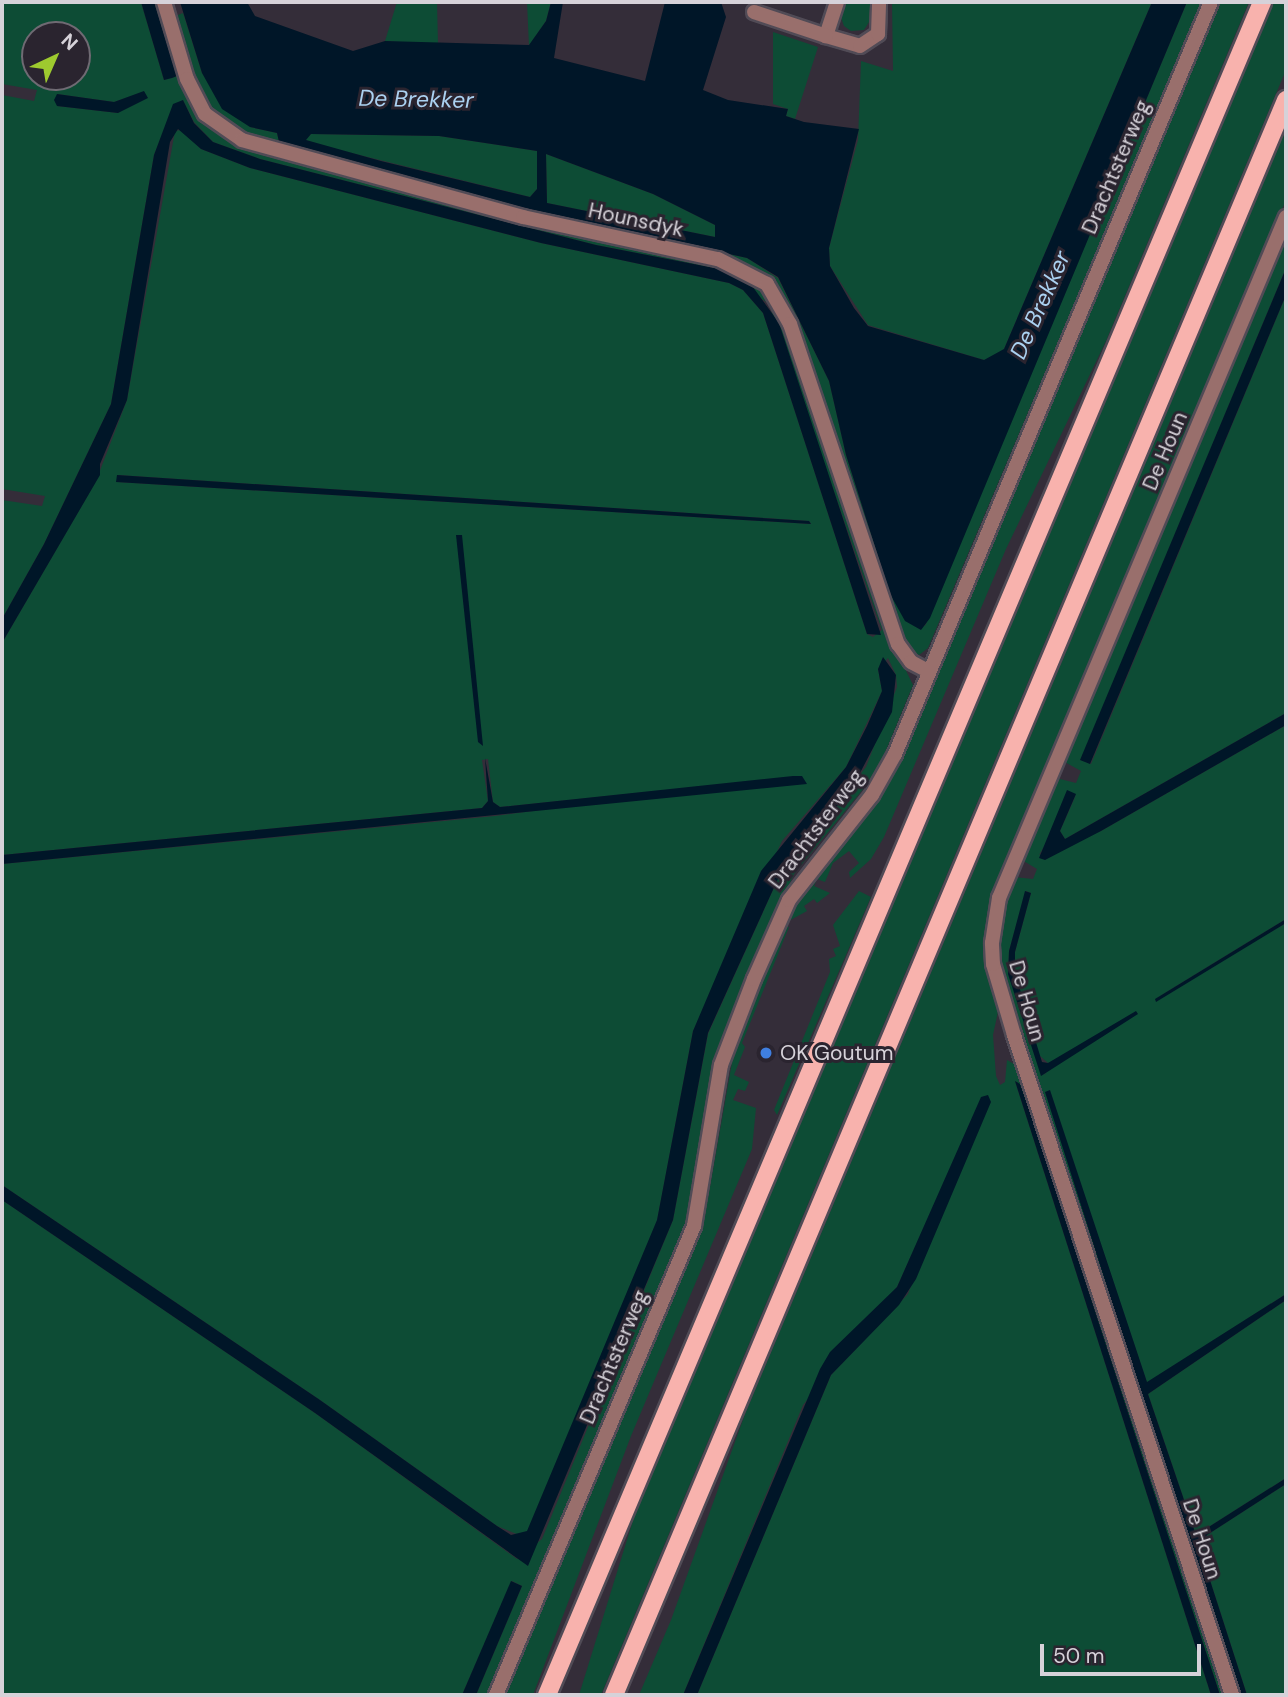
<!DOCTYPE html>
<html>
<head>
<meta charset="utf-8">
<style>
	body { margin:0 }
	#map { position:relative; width:1288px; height:1697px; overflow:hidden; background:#342d39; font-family:"DM Sans",sans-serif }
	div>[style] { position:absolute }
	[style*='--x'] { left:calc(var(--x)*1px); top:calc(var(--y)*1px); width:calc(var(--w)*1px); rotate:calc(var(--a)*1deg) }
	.green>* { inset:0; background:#0d4c35 }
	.water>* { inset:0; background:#001628 }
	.roads { filter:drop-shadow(2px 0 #514b56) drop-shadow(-2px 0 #514b56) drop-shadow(0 2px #514b56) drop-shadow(0 -2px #514b56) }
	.street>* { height:14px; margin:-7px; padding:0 7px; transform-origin:7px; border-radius:7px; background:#996f6c }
	.primary>* { height:18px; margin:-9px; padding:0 9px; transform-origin:9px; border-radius:9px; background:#f8b2ad }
	.dots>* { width:19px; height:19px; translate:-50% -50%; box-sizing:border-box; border:4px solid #2a242f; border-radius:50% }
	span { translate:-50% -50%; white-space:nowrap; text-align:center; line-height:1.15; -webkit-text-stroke:6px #2a242f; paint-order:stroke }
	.street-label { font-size:21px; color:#d6d2d9 }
	.poi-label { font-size:21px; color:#d6d2d9 }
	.left { translate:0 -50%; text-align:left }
	.water-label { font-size:23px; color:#abd1f1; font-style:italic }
	.frame { position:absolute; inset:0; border:4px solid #d6d2d9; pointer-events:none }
	.north { position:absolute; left:21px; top:21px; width:70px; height:70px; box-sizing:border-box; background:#2a242f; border:2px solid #6f6a73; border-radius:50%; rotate:44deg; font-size:19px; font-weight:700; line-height:28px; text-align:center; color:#d6d2d9 }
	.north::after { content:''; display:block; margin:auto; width:24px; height:32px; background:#9eca2f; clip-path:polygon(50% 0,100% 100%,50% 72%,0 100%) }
	.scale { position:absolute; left:1040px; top:1644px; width:161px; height:32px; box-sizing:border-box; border:4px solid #d6d2d9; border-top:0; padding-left:9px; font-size:21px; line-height:24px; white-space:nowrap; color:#d6d2d9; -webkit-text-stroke:5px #2a242f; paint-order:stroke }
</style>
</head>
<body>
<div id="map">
	<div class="green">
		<i style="clip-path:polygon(evenodd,2px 2px,141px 2px,164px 80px,177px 76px,154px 2px,159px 2px,199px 115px,232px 141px,714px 262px,755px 280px,776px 302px,894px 646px,913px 685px,877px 772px,794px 874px,747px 976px,717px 1051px,686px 1224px,487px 1695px,476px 1695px,522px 1586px,512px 1581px,462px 1695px,2px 1695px,2px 1200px,315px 1413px,517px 1559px,542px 1539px,673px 1220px,708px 1034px,782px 870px,866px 767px,897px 687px,896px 675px,888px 658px,878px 669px,882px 691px,846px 767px,782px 841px,693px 1031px,657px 1221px,528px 1531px,519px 1535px,497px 1526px,320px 1400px,2px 1185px,2px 864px,495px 816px,802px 776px,500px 807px,493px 802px,488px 759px,482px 760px,488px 801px,482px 808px,2px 855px,2px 643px,96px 481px,127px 400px,175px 131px,181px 130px,201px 149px,250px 168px,541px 243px,729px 283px,743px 290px,763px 313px,867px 634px,873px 637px,882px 630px,769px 304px,719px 269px,596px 245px,260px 159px,213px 142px,194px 122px,183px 100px,167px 123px,154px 155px,111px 404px,44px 544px,2px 619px,2px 500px,42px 506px,45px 496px,2px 489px,2px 95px,34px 101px,37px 90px,2px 84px,2px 2px,35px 35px,77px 35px,77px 77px,35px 77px,35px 35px,2px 2px,144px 92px,118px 113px,57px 106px,57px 94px,114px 102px,144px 92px,2px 2px,118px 475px,809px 521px,811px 524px,117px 482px,118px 475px)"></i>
		<i style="clip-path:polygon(397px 2px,437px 2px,438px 45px,385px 41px)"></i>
		<i style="clip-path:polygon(527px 2px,551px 2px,546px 21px,529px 46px)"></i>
		<i style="clip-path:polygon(844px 2px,871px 2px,871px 19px,864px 30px,851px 31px,844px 26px,840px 15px)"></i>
		<i style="clip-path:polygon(892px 2px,1152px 2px,1004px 349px,995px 357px,984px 360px,868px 325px,830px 266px,829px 248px,858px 140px,861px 61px,893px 71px)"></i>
		<i style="clip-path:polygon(1187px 2px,1202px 2px,928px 648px,919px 655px,906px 647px,793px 323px,755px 270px,269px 145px,227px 128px,200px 99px,173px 17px,183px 13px,202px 73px,250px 127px,277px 133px,279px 142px,513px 206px,747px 258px,778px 278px,829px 381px,846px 455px,890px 594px,925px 626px)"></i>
		<i style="clip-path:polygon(1221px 2px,1249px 2px,1106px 341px,1006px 549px,884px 837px,871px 859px,850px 878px,849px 872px,859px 863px,849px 851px,833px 863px,825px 882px,817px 879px,814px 886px,830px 893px,817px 903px,814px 899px,804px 906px,807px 911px,787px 922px,818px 870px,879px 798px,898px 765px)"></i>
		<i style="clip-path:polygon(1274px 2px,1286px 2px,1286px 70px,601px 1695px,579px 1695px,635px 1514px)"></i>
		<i style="clip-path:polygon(773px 32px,818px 47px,795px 119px,786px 116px,788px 109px,773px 104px)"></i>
		<i style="clip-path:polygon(1286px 129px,1286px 200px,1007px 862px,993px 896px,986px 943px,999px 1007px,993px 1035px,996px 1076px,1000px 1085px,1005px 1082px,1007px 1060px,1021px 1068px,1227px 1695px,1220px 1695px,1030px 1112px,1015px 1081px,1211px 1695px,697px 1695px,831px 1375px,908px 1294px,984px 1095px,897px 1287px,803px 1405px,683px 1695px,639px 1695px,671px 1620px,745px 1414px)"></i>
		<i style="clip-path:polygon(311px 134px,439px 136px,537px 151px,537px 189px,530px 197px,335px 149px,305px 140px)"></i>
		<i style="clip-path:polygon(546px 154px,653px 194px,715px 225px,715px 237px,547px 203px)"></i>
		<i style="clip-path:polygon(evenodd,1286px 234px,1286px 268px,1081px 760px,1091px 764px,1286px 295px,1286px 713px,1065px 839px,1060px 831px,1076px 795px,1039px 855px,1101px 831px,1286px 725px,1286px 919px,1155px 999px,1286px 923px,1286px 1294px,1147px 1383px,1049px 1090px,1134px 1375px,1241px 1695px,1236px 1695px,1002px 981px,998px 943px,1005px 900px,1014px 877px,1033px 879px,1037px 869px,1022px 860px,1056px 778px,1076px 783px,1081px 771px,1063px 761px,1286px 234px,1026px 891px,1031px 893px,1015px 952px,1015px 973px,1039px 1055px,1048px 1063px,1045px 1075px,1008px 974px,1009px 951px,1026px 891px)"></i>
		<i style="clip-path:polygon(859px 891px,871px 897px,777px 1115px,774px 1110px,830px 972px,829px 959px,836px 956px,833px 949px,840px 946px,833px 925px)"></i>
		<i style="clip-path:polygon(786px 926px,789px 927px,742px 1043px,745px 1047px,734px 1075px,749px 1082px,745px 1091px,738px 1089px,733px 1100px,756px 1108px,752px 1149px,631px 1436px,533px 1695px,506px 1695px,696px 1243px,705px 1215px,734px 1051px)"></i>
		<i style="clip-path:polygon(1286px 1300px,1286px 1478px,1196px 1535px,1148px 1394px)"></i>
		<i style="clip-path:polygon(1286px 1484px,1286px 1695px,1247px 1695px,1199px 1546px,1207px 1535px)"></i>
	</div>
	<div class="water">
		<i style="clip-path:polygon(141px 2px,154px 2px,177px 76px,172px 78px,164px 80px)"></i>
		<i style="clip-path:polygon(evenodd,180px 2px,247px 2px,255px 16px,353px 51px,385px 41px,529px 45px,546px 21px,551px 2px,563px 2px,554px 58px,645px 81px,665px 2px,721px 2px,726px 17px,703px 90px,728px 100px,788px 109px,786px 116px,804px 122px,859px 129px,829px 248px,830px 266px,854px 308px,868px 326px,984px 360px,1004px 349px,1152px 2px,1187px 2px,930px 618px,921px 630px,905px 621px,890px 594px,846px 455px,829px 381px,778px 277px,747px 258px,513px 206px,279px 142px,277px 133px,250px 127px,222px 109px,202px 73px,180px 2px,311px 134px,439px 136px,537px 151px,537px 189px,530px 197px,381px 161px,306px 140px,311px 134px,180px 2px,546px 154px,653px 194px,715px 225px,715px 237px,547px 203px,546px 154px)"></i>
		<i style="clip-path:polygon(144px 91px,148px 98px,118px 113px,57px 106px,54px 100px,57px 94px,114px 102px)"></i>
		<i style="clip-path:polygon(183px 100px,194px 123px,213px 142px,260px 159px,596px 245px,719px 269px,750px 283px,779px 323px,881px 635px,867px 634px,763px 313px,743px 290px,729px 283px,541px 243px,250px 168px,201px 149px,178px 129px,170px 142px,127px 400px,100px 464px,100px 475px,2px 643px,2px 619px,44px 544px,111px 404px,154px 155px,173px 104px)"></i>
		<i style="clip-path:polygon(1286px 268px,1286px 295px,1090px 764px,1080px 760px)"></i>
		<i style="clip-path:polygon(117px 475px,809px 521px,811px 524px,116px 482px)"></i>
		<i style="clip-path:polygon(456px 535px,462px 535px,483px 746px,478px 742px)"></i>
		<i style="clip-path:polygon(883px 657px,896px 675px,892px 712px,851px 790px,782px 870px,708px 1033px,673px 1220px,528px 1566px,315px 1413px,2px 1200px,2px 1185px,320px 1400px,497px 1526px,511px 1535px,527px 1531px,657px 1220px,693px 1031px,761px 871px,846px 767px,867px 726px,882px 691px,878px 669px)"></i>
		<i style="clip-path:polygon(1286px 713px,1286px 725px,1101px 831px,1045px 860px,1039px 858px,1067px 790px,1076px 794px,1060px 831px,1065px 839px)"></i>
		<i style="clip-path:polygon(485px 758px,493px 802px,500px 807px,793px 776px,802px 776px,807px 784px,2px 864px,2px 855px,482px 808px,488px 801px)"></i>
		<i style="clip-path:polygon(1025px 891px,1031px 893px,1015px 952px,1015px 973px,1042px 1062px,1048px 1063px,1136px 1011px,1138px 1014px,1041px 1076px,1008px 974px,1009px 951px)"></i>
		<i style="clip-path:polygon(1286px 919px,1286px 923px,1156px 1002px,1155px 999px)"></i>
		<i style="clip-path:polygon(1015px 1081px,1020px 1084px,1030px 1112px,1220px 1695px,1211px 1695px)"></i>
		<i style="clip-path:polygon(1050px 1090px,1147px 1382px,1286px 1294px,1286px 1300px,1148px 1394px,1196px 1535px,1286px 1478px,1286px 1484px,1207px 1535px,1199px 1546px,1247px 1695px,1241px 1695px,1135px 1375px,1045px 1092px)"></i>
		<i style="clip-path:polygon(988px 1095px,991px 1102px,916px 1279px,899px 1305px,831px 1375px,697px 1695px,683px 1695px,820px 1369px,830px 1352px,897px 1287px,981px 1097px)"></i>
		<i style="clip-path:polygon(511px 1581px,522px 1586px,476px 1695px,462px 1695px)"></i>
	</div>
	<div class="roads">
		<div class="street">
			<i style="--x:164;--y:2;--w:80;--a:73.4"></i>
			<i style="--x:187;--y:79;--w:39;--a:63"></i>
			<i style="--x:205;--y:114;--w:45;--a:35.1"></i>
			<i style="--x:242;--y:140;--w:291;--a:15.3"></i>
			<i style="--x:523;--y:217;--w:199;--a:12.2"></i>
			<i style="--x:718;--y:259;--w:55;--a:27"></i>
			<i style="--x:767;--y:284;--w:46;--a:60.1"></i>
			<i style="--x:790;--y:324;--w:338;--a:71.4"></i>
			<i style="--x:898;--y:644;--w:22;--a:54"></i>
			<i style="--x:911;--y:662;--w:19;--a:28"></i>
			<i style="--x:837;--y:2;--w:36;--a:108"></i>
			<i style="--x:826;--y:36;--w:35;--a:16"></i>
			<i style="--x:860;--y:46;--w:22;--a:-34"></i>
			<i style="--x:878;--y:34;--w:32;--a:-88"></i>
			<i style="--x:754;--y:12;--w:76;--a:18.4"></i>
			<i style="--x:496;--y:1695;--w:509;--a:-67.11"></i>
			<i style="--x:694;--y:1226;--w:163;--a:-80.5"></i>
			<i style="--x:721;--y:1065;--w:92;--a:-69"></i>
			<i style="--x:754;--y:979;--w:86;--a:-66.1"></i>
			<i style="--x:789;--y:900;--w:134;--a:-51.7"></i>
			<i style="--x:872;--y:795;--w:47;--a:-60.7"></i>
			<i style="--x:895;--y:754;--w:816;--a:-67.21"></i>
			<i style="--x:1232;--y:1695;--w:695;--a:-108.28"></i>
			<i style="--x:1014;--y:1035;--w:74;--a:-106.5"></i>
			<i style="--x:993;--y:964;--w:21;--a:-93"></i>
			<i style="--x:992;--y:943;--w:46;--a:-81.2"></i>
			<i style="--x:999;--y:898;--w:739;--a:-67.15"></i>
		</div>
		<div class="primary">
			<i style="--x:547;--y:1695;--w:1838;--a:-67.1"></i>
			<i style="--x:614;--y:1695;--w:1731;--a:-67.15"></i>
		</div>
	</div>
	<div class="dots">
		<i style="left:766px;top:1053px;background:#3f7fe0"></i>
	</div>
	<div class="street-label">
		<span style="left:1116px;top:167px;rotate:-67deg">Drachtsterweg</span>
		<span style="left:636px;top:220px;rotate:12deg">Hounsdyk</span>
		<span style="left:1165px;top:451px;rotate:-67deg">De Houn</span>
		<span style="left:816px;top:829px;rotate:-53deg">Drachtsterweg</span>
		<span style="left:1027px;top:1001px;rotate:74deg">De Houn</span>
		<span style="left:614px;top:1357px;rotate:-67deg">Drachtsterweg</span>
		<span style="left:1202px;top:1539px;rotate:72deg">De Houn</span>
	</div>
	<div class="poi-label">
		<span class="left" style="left:780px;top:1053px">OK Goutum</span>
	</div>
	<div class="water-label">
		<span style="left:416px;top:99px;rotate:1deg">De Brekker</span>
		<span style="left:1040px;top:305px;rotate:-66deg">De Brekker</span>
	</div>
	<div class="frame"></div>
	<div class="north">N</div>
	<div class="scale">50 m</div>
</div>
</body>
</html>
